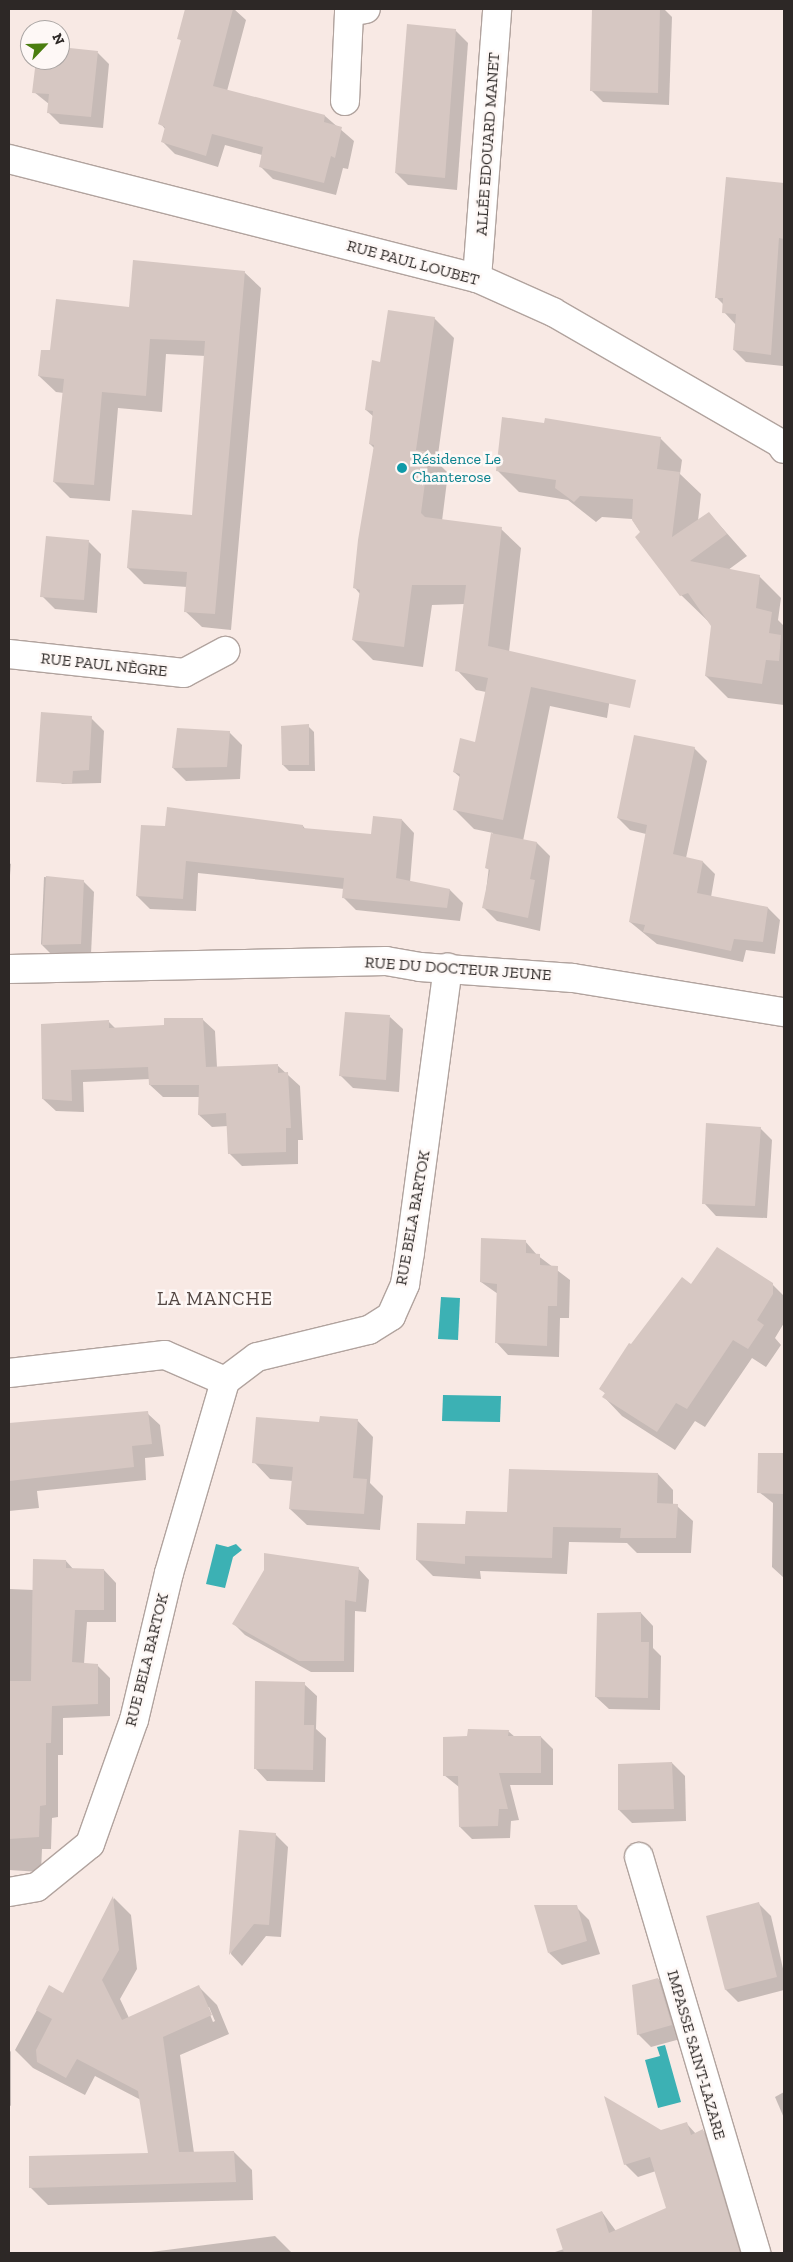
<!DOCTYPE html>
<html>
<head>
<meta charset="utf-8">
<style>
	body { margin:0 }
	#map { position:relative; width:793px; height:2262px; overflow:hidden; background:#f8e9e4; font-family:"Zilla Slab",serif }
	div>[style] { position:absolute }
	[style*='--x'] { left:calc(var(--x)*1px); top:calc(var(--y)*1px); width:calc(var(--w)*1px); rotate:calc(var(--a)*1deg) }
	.water>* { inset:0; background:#3cb1b4 }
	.shadow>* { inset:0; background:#0003 }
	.building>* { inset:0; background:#d6c7c2 }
	.roads { filter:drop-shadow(1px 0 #b1a39e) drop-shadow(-1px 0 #b1a39e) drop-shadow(0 1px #b1a39e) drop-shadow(0 -1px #b1a39e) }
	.minor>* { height:28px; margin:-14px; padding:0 14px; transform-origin:14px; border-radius:14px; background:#fff }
	.dots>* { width:14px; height:14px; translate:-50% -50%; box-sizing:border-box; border:2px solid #fef8f6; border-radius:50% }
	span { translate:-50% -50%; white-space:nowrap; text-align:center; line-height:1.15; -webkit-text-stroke:5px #fef8f6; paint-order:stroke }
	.street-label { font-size:16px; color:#2d2826 }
	.culture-label { font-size:16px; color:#0d838f }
	.left { translate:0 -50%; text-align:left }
	.quarter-label { font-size:19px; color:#534743; letter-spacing:1px }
	.frame { position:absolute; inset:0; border:10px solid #2d2826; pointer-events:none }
	.north { position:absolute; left:20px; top:20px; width:50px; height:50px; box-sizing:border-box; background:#fef8f6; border:1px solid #aaa5a3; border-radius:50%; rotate:66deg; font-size:14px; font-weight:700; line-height:20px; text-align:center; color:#2d2826 }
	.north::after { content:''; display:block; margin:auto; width:18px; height:22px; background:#4a7d0f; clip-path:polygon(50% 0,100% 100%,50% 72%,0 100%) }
</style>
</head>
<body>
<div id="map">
	<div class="water">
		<i style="clip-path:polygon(441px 1297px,460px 1298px,458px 1340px,438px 1339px)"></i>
		<i style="clip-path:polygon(443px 1395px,501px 1396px,500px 1422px,442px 1421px)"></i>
		<i style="clip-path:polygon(216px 1544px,228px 1547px,236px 1544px,242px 1550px,233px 1557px,225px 1588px,206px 1584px)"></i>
		<i style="clip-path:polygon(665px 2045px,681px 2102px,658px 2108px,645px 2060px,660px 2056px,657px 2047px)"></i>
	</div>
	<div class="shadow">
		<i style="clip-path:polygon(186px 9px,234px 9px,246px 20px,227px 91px,325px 116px,354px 141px,348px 169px,343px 168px,336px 195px,273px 179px,260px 166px,262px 155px,225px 145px,218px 167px,175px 154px,163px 142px,166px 130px,160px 123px,182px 42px,179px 38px)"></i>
		<i style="clip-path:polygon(593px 9px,664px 9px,672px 17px,669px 105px,603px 102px,591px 90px)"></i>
		<i style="clip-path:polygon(455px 30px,468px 43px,457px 190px,408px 185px,396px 173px)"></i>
		<i style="clip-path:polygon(60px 49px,98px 53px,109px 64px,103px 128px,60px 124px,48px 112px,49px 104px,34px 92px,37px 60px,60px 60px)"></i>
		<i style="clip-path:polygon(727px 179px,784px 184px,783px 366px,746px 362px,734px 350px,736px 325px,724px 312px,724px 305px,716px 297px)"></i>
		<i style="clip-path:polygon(244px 272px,261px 288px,231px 630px,202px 627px,185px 611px,187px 587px,144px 584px,128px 568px,193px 516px,206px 356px,166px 354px,162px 412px,118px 408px,110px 501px,70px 498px,54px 482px,64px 393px,56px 392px,39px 376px,51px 351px,130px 308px)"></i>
		<i style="clip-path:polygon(434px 318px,454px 338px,437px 462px,448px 473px,442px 521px,501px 529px,521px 548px,509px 652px,611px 691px,607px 718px,550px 706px,523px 841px,537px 843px,550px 856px,540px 931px,497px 921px,484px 908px,493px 833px,474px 829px,454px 809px,461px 778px,454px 772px,476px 743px,486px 692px,476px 690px,457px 670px,465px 604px,432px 605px,423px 667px,373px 660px,353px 640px,360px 594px,355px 588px,374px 448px,370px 444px,374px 417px,366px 410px,381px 363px)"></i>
		<i style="clip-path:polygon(660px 438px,682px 460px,680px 474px,701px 494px,698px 521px,709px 513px,747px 556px,728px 570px,759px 576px,781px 598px,778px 620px,784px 626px,784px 705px,728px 698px,706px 676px,713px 626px,681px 595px,632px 519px,602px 517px,596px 522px,568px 500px,519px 492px,498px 471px)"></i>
		<i style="clip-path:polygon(88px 541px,101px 554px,97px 613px,55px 609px,42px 596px)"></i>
		<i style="clip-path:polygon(91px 718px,104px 731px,101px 783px,62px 784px,49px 771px)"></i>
		<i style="clip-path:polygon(308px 726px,314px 732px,315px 771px,289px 771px,283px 765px)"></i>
		<i style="clip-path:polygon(229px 732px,242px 745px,240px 779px,186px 781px,173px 768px)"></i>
		<i style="clip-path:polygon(694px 748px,707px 761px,686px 858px,703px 862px,715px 874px,711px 897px,768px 908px,780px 920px,775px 954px,746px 950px,743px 962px,657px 944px,630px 922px,646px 834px,630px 830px,618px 818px)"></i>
		<i style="clip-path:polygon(402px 820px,414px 833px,410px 882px,450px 890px,463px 903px,460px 921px,356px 910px,343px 897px,344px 889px,198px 873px,196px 911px,150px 909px,137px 896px,166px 827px,303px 826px,306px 830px,372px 836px)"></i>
		<i style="clip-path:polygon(9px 863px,11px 864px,9px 887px)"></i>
		<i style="clip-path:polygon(44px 877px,83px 881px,94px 892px,91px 954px,52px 955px,41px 944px)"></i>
		<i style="clip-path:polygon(390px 1017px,403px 1029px,399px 1092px,353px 1088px,340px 1075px)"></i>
		<i style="clip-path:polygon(202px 1019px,215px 1031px,217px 1067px,277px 1065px,300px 1086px,303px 1140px,298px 1140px,298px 1164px,242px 1166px,229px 1153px,228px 1126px,212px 1127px,199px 1115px,200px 1097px,163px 1097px,150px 1085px,150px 1079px,83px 1082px,84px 1112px,56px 1111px,43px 1099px,109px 1022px,116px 1029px,165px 1027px)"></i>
		<i style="clip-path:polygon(760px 1128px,772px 1140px,767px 1218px,716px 1216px,704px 1203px)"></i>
		<i style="clip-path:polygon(525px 1241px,537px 1255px,570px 1280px,569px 1318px,560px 1318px,559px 1357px,508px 1355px,496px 1342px,498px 1294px,481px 1282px)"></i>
		<i style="clip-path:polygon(772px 1284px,784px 1296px,784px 1323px,775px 1338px,781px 1345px,766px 1367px,752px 1358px,705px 1427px,695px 1421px,675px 1450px,622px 1416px,604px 1397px,606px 1394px,600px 1388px,632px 1346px,692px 1285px)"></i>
		<i style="clip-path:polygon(147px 1413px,160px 1425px,164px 1456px,145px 1458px,146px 1480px,37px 1491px,39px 1508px,9px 1511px,9px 1425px)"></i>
		<i style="clip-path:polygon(357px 1420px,373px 1437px,370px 1483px,383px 1496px,380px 1530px,307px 1525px,290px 1509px,293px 1481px,270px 1479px,254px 1462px,321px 1423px)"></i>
		<i style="clip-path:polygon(759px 1454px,784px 1454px,784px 1578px,772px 1567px,773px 1503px,759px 1492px)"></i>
		<i style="clip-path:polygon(658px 1474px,673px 1490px,673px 1505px,677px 1506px,693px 1521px,691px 1553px,637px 1553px,627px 1543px,569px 1542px,567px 1574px,480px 1571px,481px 1579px,433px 1576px,417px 1560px,467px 1525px)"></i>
		<i style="clip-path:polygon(66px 1561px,74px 1570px,104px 1570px,116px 1583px,116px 1622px,87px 1622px,84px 1664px,97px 1665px,110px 1678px,110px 1716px,63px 1718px,63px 1755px,58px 1755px,58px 1817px,52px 1818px,51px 1849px,42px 1849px,41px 1872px,9px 1870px,9px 1589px,34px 1590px)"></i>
		<i style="clip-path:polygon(358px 1568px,369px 1580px,366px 1612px,355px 1611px,354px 1672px,311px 1672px,245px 1635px,234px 1624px)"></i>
		<i style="clip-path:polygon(641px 1613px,653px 1626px,653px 1648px,661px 1656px,660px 1710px,609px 1709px,596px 1697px)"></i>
		<i style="clip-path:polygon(304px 1684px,317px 1696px,316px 1729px,326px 1738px,325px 1782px,267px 1781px,255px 1768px)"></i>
		<i style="clip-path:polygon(508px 1731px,515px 1737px,541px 1737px,553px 1749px,553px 1785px,510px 1785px,519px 1820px,511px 1821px,510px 1838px,472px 1839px,460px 1827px,459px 1787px,444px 1775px,468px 1738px)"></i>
		<i style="clip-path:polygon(672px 1763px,685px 1776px,686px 1821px,632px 1823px,619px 1810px)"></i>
		<i style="clip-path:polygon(240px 1832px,275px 1834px,288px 1847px,281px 1937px,266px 1936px,242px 1966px,231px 1954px)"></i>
		<i style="clip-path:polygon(evenodd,114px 1898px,131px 1915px,137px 1969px,120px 1999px,129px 2018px,199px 1987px,217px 2005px,229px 2034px,180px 2055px,194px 2153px,234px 2152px,252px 2170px,253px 2200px,48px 2205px,30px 2187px,149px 2154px,141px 2100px,95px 2076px,85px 2095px,33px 2068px,15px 2050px,50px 1986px,64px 1995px,114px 1898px,207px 2007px,209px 2007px,215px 2021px,213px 2022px,207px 2007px)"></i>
		<i style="clip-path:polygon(758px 1903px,771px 1916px,784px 1973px,784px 1990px,738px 2002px,726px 1990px,707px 1917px)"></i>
		<i style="clip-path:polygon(576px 1907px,589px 1920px,600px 1954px,562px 1965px,549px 1953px)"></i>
		<i style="clip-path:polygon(658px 1979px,671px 1992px,684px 2038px,651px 2047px,638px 2034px)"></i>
		<i style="clip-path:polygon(9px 2049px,11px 2052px,11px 2106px,9px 2105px)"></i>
		<i style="clip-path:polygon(784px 2092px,784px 2118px,775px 2097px)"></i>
		<i style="clip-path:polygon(687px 2124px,696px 2134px,703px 2131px,716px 2143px,748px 2253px,552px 2253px,564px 2249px,602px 2212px,616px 2231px,668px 2209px,656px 2171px,638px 2177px,625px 2164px,661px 2132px)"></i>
		<i style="clip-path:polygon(275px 2236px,292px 2253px,143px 2253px)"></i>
	</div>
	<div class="building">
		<i style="clip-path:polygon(185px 9px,233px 9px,213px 86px,325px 115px,324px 122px,342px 127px,335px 158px,331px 156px,324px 183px,259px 167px,263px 147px,212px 134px,206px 156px,161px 142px,165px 127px,158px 124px,181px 40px,177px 39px)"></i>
		<i style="clip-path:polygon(592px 9px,660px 9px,658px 93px,590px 91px)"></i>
		<i style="clip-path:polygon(407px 24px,456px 29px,445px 178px,395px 173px)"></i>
		<i style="clip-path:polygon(60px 47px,98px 51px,91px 117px,47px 113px,49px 94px,32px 93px,36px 60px,60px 60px)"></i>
		<i style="clip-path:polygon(726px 177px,784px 183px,784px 239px,779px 238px,771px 355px,733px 350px,736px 314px,722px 313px,723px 298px,715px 298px)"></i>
		<i style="clip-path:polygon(133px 260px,245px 271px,215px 614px,184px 612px,187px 572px,127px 568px,132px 510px,192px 515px,205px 341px,150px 339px,146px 396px,102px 392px,94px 485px,53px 482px,64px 379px,38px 376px,41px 350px,50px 350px,56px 299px,129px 307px)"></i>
		<i style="clip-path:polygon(388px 310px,435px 317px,416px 450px,429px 452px,421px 513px,425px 517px,502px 527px,488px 646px,636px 680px,630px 708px,531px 687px,503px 820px,453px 810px,460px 774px,453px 772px,460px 738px,475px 742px,488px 678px,455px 671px,466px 585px,412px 585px,404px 647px,352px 640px,360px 590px,353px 588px,358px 540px,374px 445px,369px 444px,373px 411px,365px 410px,372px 360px,380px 362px)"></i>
		<i style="clip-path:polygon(502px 417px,544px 423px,545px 418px,563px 421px,661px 437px,657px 469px,680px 472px,672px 537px,709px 512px,727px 534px,690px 561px,760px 575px,756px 608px,772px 612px,769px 633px,781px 635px,779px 661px,766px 660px,762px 684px,705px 676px,711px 626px,688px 593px,680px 596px,635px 537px,640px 532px,632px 520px,633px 499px,580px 496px,574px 502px,555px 488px,556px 480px,496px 471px)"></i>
		<i style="clip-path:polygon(46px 536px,89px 540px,84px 600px,40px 597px)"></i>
		<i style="clip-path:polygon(41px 712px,92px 716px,89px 770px,73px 771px,72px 784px,36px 782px)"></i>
		<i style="clip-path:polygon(309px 724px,309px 765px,282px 765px,281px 726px)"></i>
		<i style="clip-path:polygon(177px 728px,230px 731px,227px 767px,172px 768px)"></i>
		<i style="clip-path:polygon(634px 735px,695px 747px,673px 854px,703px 861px,697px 893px,768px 907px,763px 942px,734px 939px,731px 951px,643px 932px,645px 925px,629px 922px,647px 825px,617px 818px)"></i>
		<i style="clip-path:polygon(167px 807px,303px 825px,303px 828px,371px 834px,373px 816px,402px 819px,396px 878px,450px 889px,447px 908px,342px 898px,344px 878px,186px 861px,183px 899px,136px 896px,141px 825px,165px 826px)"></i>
		<i style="clip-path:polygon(491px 833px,537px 842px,530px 879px,535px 880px,528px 918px,482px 908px,490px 870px,485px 868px)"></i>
		<i style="clip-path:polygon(46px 876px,84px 880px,81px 944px,42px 945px)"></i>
		<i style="clip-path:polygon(345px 1012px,390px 1015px,386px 1080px,339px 1076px)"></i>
		<i style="clip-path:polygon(164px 1018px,203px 1018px,206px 1067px,278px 1064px,278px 1073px,288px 1072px,291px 1128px,286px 1128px,286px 1152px,228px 1154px,226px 1113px,198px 1115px,199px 1085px,149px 1085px,148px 1067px,71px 1070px,72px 1101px,42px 1099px,41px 1024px,109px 1020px,109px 1028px,164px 1025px)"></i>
		<i style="clip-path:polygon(706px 1123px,761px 1127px,755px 1206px,702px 1204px)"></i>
		<i style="clip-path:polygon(481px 1238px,526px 1240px,526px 1253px,540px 1254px,540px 1265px,558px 1266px,557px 1306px,548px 1306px,547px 1346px,495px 1343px,497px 1284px,480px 1282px)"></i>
		<i style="clip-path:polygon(717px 1247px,773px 1283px,773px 1294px,757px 1320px,764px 1325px,748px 1349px,733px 1340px,687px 1409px,676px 1403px,657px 1432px,602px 1397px,605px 1393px,599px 1389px,629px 1343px,631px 1344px,682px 1277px,691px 1284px)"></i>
		<i style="clip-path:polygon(148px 1411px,152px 1444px,132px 1446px,134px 1467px,9px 1481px,9px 1423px)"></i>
		<i style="clip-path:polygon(320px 1416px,358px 1419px,353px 1478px,367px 1479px,364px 1514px,289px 1509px,293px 1467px,252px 1463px,256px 1417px,319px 1422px)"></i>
		<i style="clip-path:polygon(758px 1453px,784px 1453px,784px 1494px,757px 1493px)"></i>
		<i style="clip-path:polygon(509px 1469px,658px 1473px,657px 1503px,678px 1504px,676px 1538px,620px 1538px,621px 1528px,553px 1527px,552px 1558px,465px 1556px,465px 1564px,416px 1560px,417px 1523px,465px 1524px,466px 1511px,507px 1512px)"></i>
		<i style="clip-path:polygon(264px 1553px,359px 1567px,356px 1602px,345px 1600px,344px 1661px,299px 1661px,232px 1624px,264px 1570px)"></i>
		<i style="clip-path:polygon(33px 1559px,66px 1560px,66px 1568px,104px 1569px,104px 1610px,75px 1610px,72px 1662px,98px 1664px,98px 1704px,52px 1706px,51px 1743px,46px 1743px,46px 1805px,40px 1806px,39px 1837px,9px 1839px,9px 1681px,31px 1681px)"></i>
		<i style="clip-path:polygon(641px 1612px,641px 1642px,649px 1642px,648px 1698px,595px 1697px,597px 1613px)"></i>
		<i style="clip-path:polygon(255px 1681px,305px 1682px,304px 1725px,314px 1725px,313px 1770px,254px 1769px)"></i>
		<i style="clip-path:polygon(468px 1729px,509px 1730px,508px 1736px,541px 1736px,541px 1773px,499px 1773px,508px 1809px,499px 1809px,498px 1826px,459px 1827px,458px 1776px,443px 1776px,443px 1737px,467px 1736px)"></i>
		<i style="clip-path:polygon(672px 1762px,674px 1809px,618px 1810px,618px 1764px)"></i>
		<i style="clip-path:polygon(239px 1830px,276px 1833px,269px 1925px,254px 1924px,229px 1955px)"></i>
		<i style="clip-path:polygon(113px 1896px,119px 1950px,102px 1980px,122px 2020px,199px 1985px,212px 2015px,163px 2037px,179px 2152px,234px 2151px,236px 2182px,29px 2188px,29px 2156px,148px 2153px,138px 2091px,77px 2059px,66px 2078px,37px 2062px,36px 2050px,52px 2019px,36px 2010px,49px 1985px,63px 1993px)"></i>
		<i style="clip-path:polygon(759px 1902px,777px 1977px,725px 1990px,706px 1916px)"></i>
		<i style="clip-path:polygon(534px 1905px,577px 1905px,587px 1941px,548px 1953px)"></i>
		<i style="clip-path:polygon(658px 1978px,672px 2025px,637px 2035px,632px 1985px)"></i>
		<i style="clip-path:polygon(604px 2096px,661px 2130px,687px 2122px,691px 2135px,703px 2129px,740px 2253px,564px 2253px,556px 2229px,602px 2211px,609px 2233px,666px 2208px,650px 2157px,624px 2165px)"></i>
	</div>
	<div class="roads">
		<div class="minor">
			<i style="--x:345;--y:101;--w:89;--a:-87.4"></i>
			<i style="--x:349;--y:12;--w:17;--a:-10"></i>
			<i style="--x:9;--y:159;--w:483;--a:14.3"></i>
			<i style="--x:477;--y:278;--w:83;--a:24.1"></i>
			<i style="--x:553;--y:312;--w:262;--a:30"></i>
			<i style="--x:780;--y:443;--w:7;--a:56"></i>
			<i style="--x:477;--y:278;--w:270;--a:-85.7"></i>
			<i style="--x:9;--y:654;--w:176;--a:6.2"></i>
			<i style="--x:184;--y:673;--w:47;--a:-28.2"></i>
			<i style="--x:9;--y:969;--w:377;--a:-1.2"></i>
			<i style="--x:386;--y:961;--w:35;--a:10"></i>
			<i style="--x:420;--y:967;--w:153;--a:4.1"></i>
			<i style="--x:573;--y:978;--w:214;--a:9.2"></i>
			<i style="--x:9;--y:1373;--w:157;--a:-6.6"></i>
			<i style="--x:165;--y:1355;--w:65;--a:23.4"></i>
			<i style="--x:639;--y:1857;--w:413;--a:73.5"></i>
			<i style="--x:9;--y:1892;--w:28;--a:-10"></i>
			<i style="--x:37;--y:1887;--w:68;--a:-39.1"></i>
			<i style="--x:90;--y:1844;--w:132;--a:-70.5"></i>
			<i style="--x:134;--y:1720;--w:151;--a:-76.6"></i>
			<i style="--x:169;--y:1573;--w:200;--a:-73.7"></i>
			<i style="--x:225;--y:1381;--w:40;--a:-37"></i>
			<i style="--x:257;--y:1357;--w:115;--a:-13.6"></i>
			<i style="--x:369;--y:1330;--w:26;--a:-32"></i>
			<i style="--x:391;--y:1316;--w:35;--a:-66"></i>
			<i style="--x:405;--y:1284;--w:32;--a:-81"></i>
			<i style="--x:410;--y:1252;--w:287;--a:-82.4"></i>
		</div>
	</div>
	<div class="dots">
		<i style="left:402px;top:468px;background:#0f9aa8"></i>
	</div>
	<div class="street-label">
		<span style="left:488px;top:144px;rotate:-86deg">ALLÉE EDOUARD MANET</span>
		<span style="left:413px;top:263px;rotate:15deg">RUE PAUL LOUBET</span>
		<span style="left:104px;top:665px;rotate:6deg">RUE PAUL NÈGRE</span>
		<span style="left:458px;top:969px;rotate:4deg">RUE DU DOCTEUR JEUNE</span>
		<span style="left:413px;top:1218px;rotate:-80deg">RUE BELA BARTOK</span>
		<span style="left:147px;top:1660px;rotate:-76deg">RUE BELA BARTOK</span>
		<span style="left:696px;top:2055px;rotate:74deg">IMPASSE SAINT-LAZARE</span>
	</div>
	<div class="culture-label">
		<span class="left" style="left:412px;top:468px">Résidence Le<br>Chanterose</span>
	</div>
	<div class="quarter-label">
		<span style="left:215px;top:1299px">LA MANCHE</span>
	</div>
	<div class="frame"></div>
	<div class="north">N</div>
</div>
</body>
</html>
